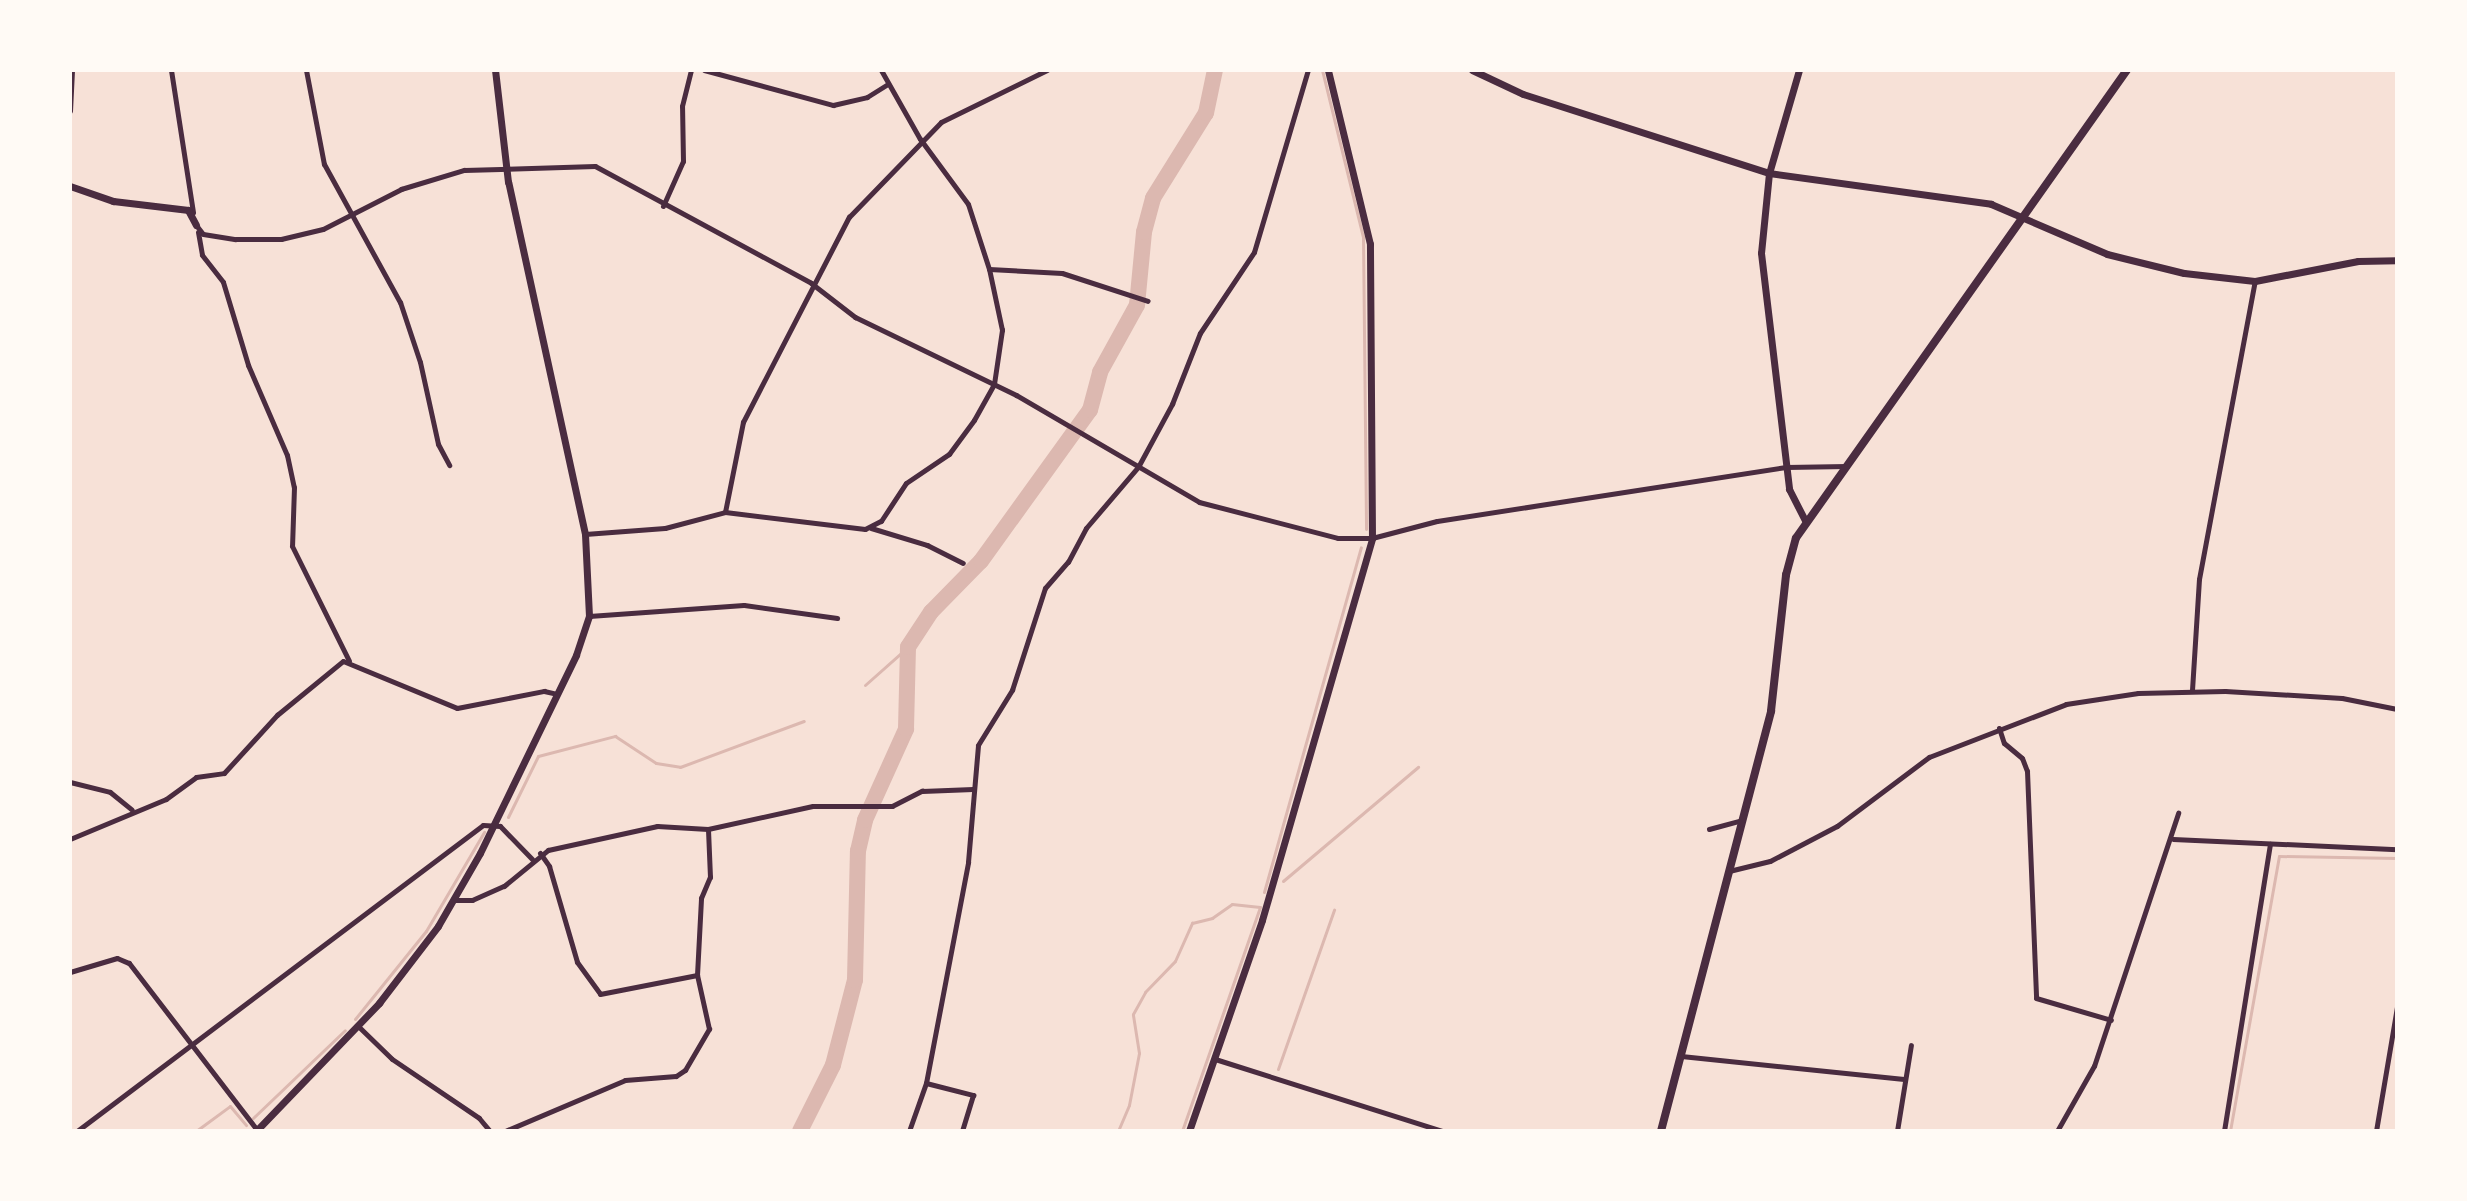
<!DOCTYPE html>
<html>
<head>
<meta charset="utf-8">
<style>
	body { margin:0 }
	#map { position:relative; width:2467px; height:1201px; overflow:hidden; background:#f7e1d7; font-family:"Crimson Pro",serif }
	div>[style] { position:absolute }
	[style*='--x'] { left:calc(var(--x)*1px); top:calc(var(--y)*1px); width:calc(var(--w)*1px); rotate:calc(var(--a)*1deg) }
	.stream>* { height:3px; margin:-1.5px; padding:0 1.5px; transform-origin:1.5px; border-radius:1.5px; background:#dcb8b0 }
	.river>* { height:16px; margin:-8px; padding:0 8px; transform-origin:8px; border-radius:8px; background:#dcb8b0 }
	.minor>* { height:5px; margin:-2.5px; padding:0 2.5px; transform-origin:2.5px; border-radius:2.5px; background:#4a2c40 }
	.tertiary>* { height:7px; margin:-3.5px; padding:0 3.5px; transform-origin:3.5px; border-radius:3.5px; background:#4a2c40 }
	.secondary>* { height:7px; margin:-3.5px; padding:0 3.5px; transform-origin:3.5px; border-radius:3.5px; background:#4a2c40 }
	.primary>* { height:8px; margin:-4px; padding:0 4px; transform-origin:4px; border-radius:4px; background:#4a2c40 }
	span { translate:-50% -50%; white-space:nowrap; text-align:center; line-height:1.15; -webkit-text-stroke:8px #fffaf5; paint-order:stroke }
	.frame { position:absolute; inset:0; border:72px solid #fffaf5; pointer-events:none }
</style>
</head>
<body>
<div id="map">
	<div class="stream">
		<i style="--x:1322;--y:70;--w:172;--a:76.2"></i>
		<i style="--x:1363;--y:237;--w:292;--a:89.4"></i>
		<i style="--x:865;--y:685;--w:57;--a:-41.5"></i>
		<i style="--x:508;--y:817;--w:68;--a:-63.8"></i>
		<i style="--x:538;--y:756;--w:80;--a:-14.6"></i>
		<i style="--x:615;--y:736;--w:49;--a:33.4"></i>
		<i style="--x:656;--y:763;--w:24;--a:9"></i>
		<i style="--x:680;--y:767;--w:132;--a:-20.4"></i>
		<i style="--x:1283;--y:881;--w:177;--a:-40.2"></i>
		<i style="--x:1264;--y:892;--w:358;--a:-74.3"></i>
		<i style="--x:355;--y:1019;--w:113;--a:-51.1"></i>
		<i style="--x:426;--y:931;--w:115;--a:-59.6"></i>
		<i style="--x:1278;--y:1069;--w:169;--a:-70.6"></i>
		<i style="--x:253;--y:1118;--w:127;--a:-43.7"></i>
		<i style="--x:196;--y:1131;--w:42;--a:-36.3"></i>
		<i style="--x:230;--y:1106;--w:25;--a:50"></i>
		<i style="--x:1118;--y:1131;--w:28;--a:-67"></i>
		<i style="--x:1129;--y:1105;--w:53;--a:-79.1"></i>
		<i style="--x:1139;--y:1053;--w:39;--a:-99"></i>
		<i style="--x:1133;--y:1014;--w:25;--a:-61"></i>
		<i style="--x:1145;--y:992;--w:43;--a:-45.9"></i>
		<i style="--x:1175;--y:961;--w:42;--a:-65.9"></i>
		<i style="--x:1192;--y:923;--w:21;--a:-14"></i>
		<i style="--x:1212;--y:918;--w:24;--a:-35"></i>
		<i style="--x:1232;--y:904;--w:28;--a:6"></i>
		<i style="--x:1260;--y:907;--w:237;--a:109.2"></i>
		<i style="--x:2230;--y:1131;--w:279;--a:-79.9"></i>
		<i style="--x:2279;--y:856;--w:118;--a:1"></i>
	</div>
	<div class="river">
		<i style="--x:800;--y:1131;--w:74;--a:-63.4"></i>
		<i style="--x:833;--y:1065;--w:88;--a:-75.5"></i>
		<i style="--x:855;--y:980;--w:129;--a:-88.7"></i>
		<i style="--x:858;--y:851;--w:32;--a:-77"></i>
		<i style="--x:865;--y:820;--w:100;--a:-65.7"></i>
		<i style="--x:906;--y:729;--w:82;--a:-88.6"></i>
		<i style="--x:908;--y:647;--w:42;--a:-56.7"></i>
		<i style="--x:931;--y:612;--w:71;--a:-45.6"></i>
		<i style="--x:981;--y:561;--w:186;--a:-54.2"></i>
		<i style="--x:1090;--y:410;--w:39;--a:-75"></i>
		<i style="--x:1100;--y:372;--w:77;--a:-61.1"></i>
		<i style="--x:1137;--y:305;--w:73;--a:-84.5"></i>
		<i style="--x:1144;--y:232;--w:35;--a:-75"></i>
		<i style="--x:1153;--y:198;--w:100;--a:-58.1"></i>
		<i style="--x:1206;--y:113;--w:44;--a:-78.2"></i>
	</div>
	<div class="minor">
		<i style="--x:171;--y:70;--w:144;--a:81.2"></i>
		<i style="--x:306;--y:70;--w:96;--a:79.2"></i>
		<i style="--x:324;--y:164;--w:158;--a:61.2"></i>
		<i style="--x:400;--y:302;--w:63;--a:71.6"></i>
		<i style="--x:420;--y:362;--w:84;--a:77.6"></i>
		<i style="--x:438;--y:444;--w:24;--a:62"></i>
		<i style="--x:704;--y:70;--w:134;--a:15.2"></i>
		<i style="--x:833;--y:105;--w:35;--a:-13"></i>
		<i style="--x:867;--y:97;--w:25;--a:-32"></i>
		<i style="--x:70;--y:111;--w:41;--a:-87.2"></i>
		<i style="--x:663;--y:206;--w:49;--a:-66"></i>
		<i style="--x:683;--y:161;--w:55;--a:-91"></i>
		<i style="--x:682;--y:106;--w:37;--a:-76"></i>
		<i style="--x:196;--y:225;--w:11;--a:52"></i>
		<i style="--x:203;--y:234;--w:33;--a:9"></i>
		<i style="--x:236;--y:239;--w:45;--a:0"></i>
		<i style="--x:281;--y:239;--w:43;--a:-13.4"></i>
		<i style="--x:323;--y:229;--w:88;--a:-27.1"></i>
		<i style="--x:401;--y:189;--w:66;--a:-16.8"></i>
		<i style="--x:464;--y:170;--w:131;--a:-1.7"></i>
		<i style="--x:595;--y:166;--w:246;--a:28.4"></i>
		<i style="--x:811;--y:283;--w:56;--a:37.7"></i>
		<i style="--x:855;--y:317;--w:179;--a:25.8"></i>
		<i style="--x:1016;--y:395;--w:212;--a:30.3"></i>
		<i style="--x:1199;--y:502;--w:144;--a:14.5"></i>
		<i style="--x:1338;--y:538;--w:34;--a:0"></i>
		<i style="--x:1372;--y:538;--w:67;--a:-14.7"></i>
		<i style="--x:1437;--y:521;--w:353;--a:-8.8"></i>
		<i style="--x:1786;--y:467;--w:61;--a:-0.9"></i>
		<i style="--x:198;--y:232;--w:23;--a:80"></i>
		<i style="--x:202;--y:255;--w:34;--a:52"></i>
		<i style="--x:223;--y:282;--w:87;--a:73.2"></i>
		<i style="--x:248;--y:365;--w:98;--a:66.6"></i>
		<i style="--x:287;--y:455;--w:33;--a:78"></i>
		<i style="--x:294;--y:487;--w:59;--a:91.9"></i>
		<i style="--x:292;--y:546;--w:128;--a:63.6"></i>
		<i style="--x:989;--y:269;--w:73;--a:3.1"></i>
		<i style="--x:1062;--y:273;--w:90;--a:18"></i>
		<i style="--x:725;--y:512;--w:92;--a:-78.7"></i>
		<i style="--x:743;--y:422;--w:231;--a:-62.7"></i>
		<i style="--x:849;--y:217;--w:132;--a:-45.9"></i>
		<i style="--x:941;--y:122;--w:118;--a:-26.1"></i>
		<i style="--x:871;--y:528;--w:59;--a:16.9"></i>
		<i style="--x:927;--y:545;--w:40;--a:26.6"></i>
		<i style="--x:585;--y:534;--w:80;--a:-4.3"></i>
		<i style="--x:665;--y:528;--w:62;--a:-14.9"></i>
		<i style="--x:725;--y:512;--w:141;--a:6.9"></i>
		<i style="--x:865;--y:529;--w:18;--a:-27"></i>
		<i style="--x:881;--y:521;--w:45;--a:-56.7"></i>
		<i style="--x:906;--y:483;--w:52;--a:-34"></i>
		<i style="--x:949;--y:454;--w:42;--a:-53.7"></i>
		<i style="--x:974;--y:420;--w:41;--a:-60.9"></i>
		<i style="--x:994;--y:384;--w:55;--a:-81.6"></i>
		<i style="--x:1002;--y:330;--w:62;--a:-102"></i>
		<i style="--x:989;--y:269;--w:68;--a:-107.9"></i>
		<i style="--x:968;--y:204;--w:81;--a:-126.4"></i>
		<i style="--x:920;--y:139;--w:79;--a:-119.5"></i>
		<i style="--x:589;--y:616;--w:155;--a:-4.1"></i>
		<i style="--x:744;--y:605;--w:94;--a:8"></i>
		<i style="--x:2192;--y:690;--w:111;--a:-86.4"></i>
		<i style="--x:2199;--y:579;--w:303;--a:-79.4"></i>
		<i style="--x:1999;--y:728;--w:16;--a:72"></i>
		<i style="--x:2004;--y:743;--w:23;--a:40"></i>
		<i style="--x:2022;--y:758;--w:14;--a:69"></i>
		<i style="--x:2027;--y:771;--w:227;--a:87.7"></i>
		<i style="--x:2036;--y:998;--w:78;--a:16.3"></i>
		<i style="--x:70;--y:782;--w:41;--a:14"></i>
		<i style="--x:110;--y:792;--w:28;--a:39"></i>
		<i style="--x:1709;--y:829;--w:34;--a:-15"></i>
		<i style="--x:70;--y:839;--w:104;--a:-22.6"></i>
		<i style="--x:166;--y:799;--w:37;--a:-36"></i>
		<i style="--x:196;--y:777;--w:28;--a:-8"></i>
		<i style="--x:224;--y:773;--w:79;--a:-47.6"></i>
		<i style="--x:277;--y:715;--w:85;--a:-39.3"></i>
		<i style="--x:343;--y:661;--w:123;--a:22.4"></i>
		<i style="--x:457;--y:708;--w:89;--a:-11.1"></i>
		<i style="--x:544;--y:691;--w:13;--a:13"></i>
		<i style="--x:2173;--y:839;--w:224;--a:2.6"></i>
		<i style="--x:540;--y:853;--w:16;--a:55"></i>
		<i style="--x:549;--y:866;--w:100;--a:73.7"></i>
		<i style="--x:577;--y:962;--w:39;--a:54"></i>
		<i style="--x:600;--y:994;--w:99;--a:-11.1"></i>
		<i style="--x:1729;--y:871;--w:42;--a:-13.7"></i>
		<i style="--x:1770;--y:861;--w:76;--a:-27.6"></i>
		<i style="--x:1837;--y:826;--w:115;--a:-36.9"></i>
		<i style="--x:1929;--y:757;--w:147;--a:-21.1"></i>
		<i style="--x:2066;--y:704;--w:73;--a:-8.7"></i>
		<i style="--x:2138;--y:693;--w:87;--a:-1.3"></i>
		<i style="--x:2225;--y:691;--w:117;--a:3.4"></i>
		<i style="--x:2342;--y:698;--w:56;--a:11.3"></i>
		<i style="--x:454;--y:900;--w:18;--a:0"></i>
		<i style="--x:472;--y:900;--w:35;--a:-24"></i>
		<i style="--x:504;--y:886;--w:57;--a:-39.3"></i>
		<i style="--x:548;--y:850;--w:112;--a:-12.4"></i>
		<i style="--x:657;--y:826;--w:51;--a:3.4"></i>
		<i style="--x:708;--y:829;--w:107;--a:-12.4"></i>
		<i style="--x:813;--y:806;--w:79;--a:0"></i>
		<i style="--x:892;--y:806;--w:34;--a:-27"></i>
		<i style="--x:922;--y:791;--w:51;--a:-2.2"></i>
		<i style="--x:70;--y:972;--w:49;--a:-16.6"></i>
		<i style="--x:117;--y:958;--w:13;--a:23"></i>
		<i style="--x:129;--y:963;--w:210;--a:52.5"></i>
		<i style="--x:358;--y:1026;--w:47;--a:44.1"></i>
		<i style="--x:392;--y:1059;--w:105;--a:34.1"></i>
		<i style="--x:479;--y:1118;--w:17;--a:50"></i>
		<i style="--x:1681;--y:1056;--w:224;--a:5.9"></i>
		<i style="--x:1215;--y:1059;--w:238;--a:17.6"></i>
		<i style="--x:926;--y:1083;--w:49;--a:14.3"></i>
		<i style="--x:973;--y:1095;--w:38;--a:107"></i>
		<i style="--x:77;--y:1131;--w:508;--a:-37.01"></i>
		<i style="--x:483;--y:825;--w:17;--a:3"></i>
		<i style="--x:500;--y:826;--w:46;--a:45.9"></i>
		<i style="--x:505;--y:1131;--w:130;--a:-23"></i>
		<i style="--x:625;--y:1080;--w:51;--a:-4.5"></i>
		<i style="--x:676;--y:1076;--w:11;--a:-34"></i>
		<i style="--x:685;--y:1070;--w:48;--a:-59.7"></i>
		<i style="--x:709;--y:1029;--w:55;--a:-102.5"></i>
		<i style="--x:697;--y:975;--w:77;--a:-87"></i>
		<i style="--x:701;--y:898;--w:23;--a:-67"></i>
		<i style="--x:710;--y:877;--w:48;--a:-92.4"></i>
		<i style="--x:909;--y:1131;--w:51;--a:-70.5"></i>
		<i style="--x:926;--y:1083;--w:225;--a:-79.2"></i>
		<i style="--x:968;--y:862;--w:117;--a:-85.1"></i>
		<i style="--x:978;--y:745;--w:65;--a:-58.3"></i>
		<i style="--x:1012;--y:690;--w:107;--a:-72.1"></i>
		<i style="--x:1045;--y:588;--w:35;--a:-49"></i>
		<i style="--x:1068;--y:562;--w:38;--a:-62"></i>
		<i style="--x:1086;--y:528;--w:80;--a:-49.6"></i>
		<i style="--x:1138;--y:467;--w:72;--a:-61.6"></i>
		<i style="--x:1172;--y:404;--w:76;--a:-68.5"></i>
		<i style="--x:1200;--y:333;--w:97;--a:-56.3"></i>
		<i style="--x:1254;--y:252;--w:190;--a:-73.5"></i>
		<i style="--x:1897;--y:1131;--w:87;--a:-80.8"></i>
		<i style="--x:2057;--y:1131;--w:75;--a:-60.4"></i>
		<i style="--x:2094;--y:1066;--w:267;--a:-71.6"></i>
		<i style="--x:2224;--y:1131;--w:291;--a:-80.9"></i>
		<i style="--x:2376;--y:1131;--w:126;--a:-80.4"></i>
	</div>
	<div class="tertiary">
		<i style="--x:70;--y:186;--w:46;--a:19.2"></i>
		<i style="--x:113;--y:201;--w:76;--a:6.8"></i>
		<i style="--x:188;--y:210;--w:17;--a:62"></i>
		<i style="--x:1189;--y:1131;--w:223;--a:-70.9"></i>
		<i style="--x:1262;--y:920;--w:398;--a:-73.9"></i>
		<i style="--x:1372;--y:538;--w:294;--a:-90.4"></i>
		<i style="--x:1370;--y:244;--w:179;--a:-103.6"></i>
	</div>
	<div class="secondary">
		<i style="--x:1472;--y:70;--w:56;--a:25.2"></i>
		<i style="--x:1523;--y:94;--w:258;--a:17.8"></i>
		<i style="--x:1769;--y:173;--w:224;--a:7.9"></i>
		<i style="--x:1991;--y:204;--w:126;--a:23.3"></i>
		<i style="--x:2107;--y:254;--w:79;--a:13.9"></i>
		<i style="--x:2184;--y:273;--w:71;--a:6.4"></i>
		<i style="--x:2255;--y:281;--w:105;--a:-11"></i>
		<i style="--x:2358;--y:261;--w:39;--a:-1"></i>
		<i style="--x:1799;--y:70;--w:107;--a:106.2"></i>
		<i style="--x:1769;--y:173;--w:80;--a:95.7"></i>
		<i style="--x:1761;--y:253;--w:238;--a:83.2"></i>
		<i style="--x:1789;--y:489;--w:35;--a:63"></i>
		<i style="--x:256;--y:1131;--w:178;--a:-46.1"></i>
		<i style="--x:379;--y:1003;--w:97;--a:-52.5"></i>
		<i style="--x:438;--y:926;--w:84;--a:-60.1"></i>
		<i style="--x:480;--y:853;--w:220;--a:-64.1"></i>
		<i style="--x:576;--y:655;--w:41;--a:-71.6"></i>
		<i style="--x:589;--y:616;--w:82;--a:-92.8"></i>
		<i style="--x:585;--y:534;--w:360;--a:-102.3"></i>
		<i style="--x:508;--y:182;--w:113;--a:-96.6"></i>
	</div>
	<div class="primary">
		<i style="--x:1661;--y:1131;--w:434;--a:-75.3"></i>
		<i style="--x:1771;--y:711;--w:137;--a:-83.7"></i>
		<i style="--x:1786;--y:575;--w:38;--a:-75"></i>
		<i style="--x:1796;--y:538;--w:573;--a:-54.73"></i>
	</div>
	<div class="frame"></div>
</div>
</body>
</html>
